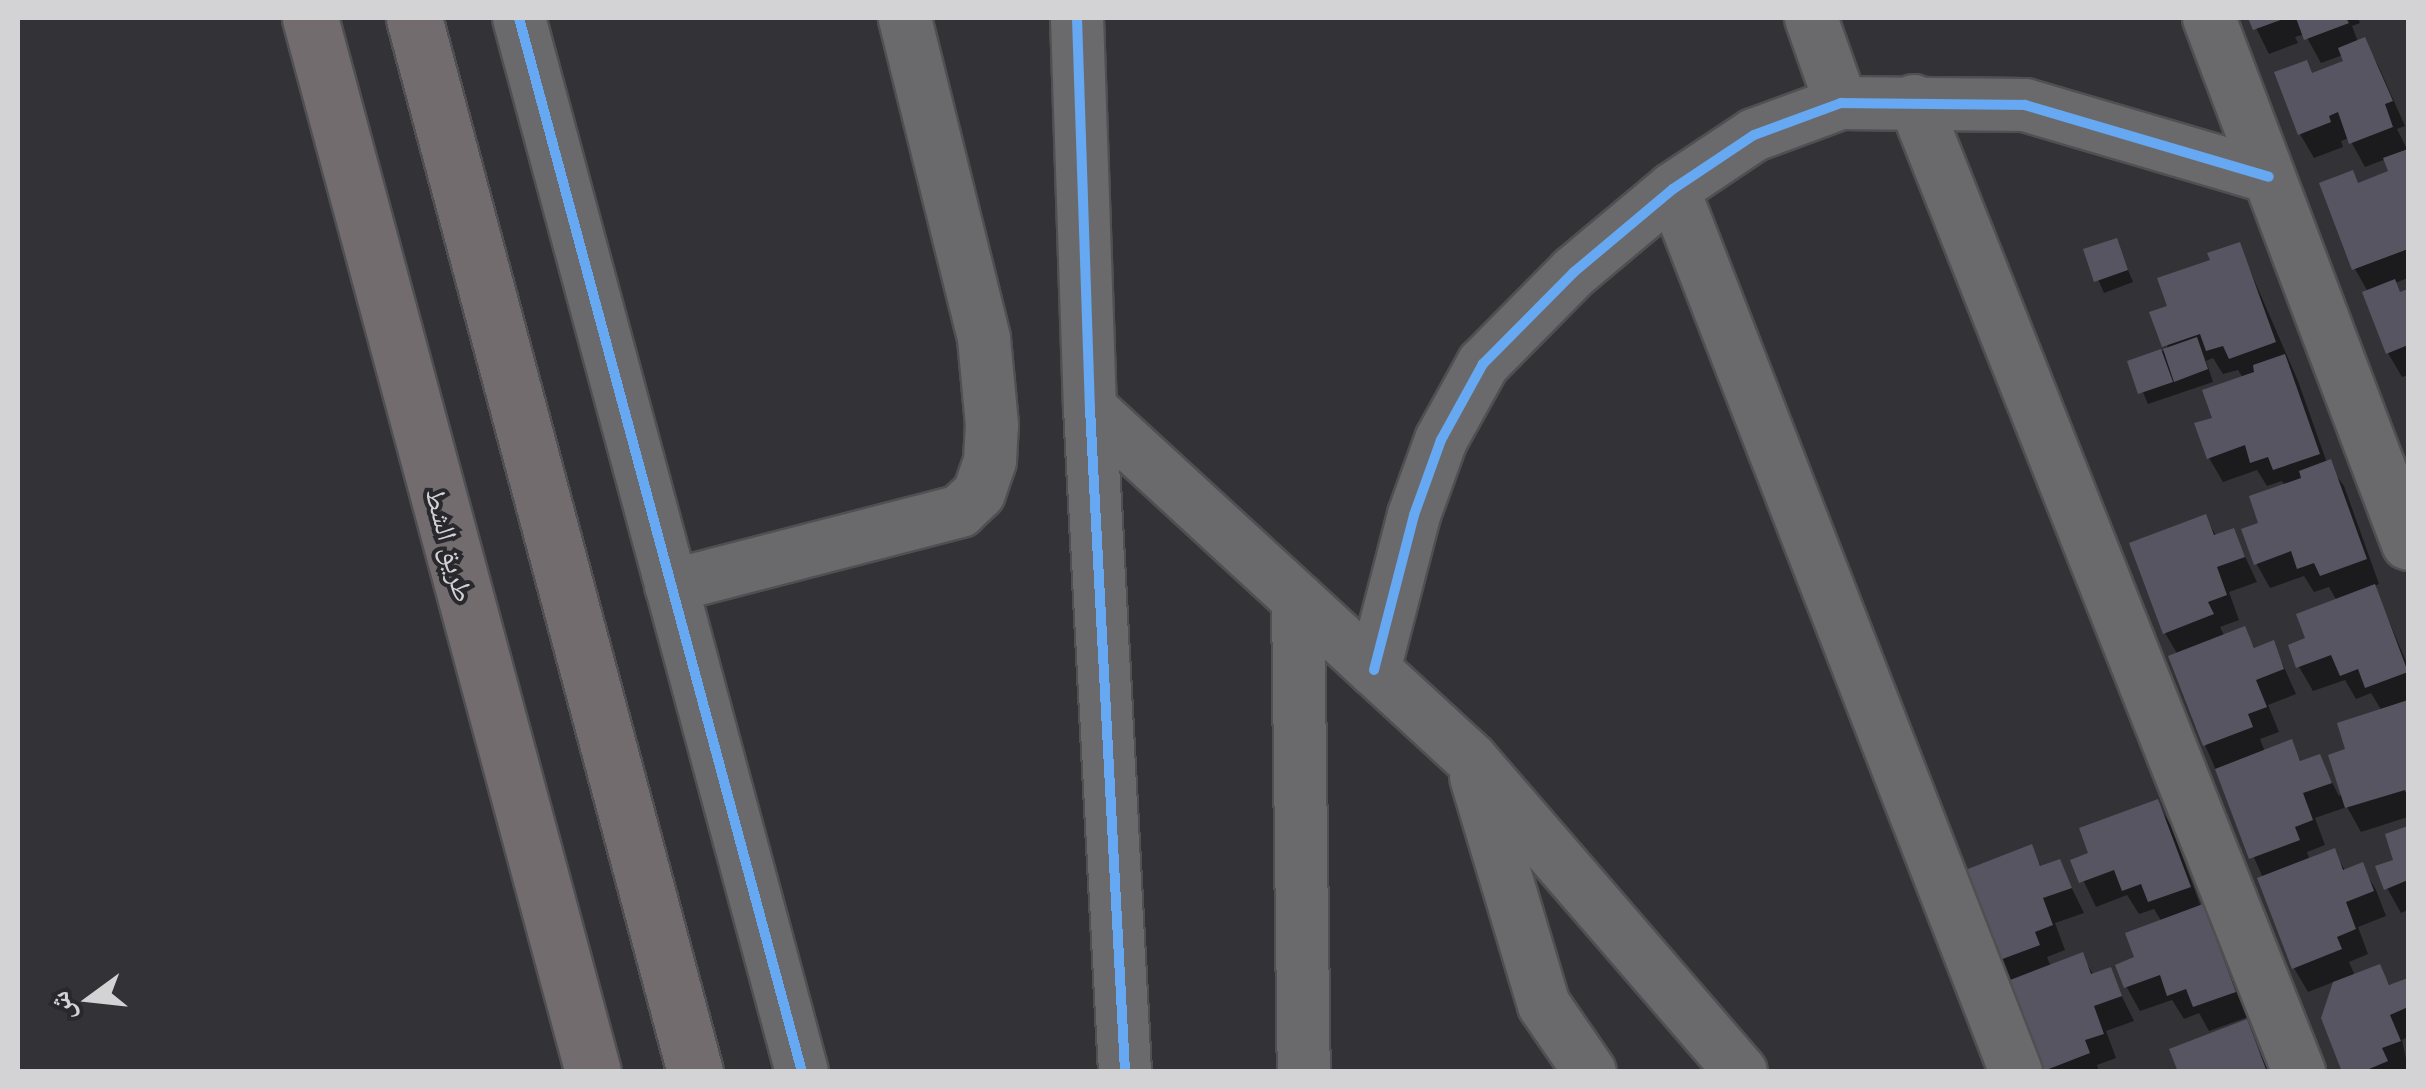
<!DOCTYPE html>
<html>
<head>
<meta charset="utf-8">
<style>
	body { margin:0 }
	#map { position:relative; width:2426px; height:1089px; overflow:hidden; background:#333337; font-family:"Archivo Narrow","Noto Naskh Arabic",sans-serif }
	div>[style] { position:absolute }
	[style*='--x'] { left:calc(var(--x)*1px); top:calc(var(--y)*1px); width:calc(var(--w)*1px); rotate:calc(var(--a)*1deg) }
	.shadow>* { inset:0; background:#0007 }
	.building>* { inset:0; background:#585562 }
	.roads { filter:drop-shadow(2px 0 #505053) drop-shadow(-2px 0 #505053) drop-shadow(0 2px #505053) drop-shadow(0 -2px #505053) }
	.minor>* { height:52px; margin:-26px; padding:0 26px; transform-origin:26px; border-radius:26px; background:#6a6a6d }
	.major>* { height:55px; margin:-27.5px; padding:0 27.5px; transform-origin:27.5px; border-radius:27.5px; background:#726c6f }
	.cycleway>* { height:10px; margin:-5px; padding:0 5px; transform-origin:5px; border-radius:5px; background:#66a8f1 }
	span { translate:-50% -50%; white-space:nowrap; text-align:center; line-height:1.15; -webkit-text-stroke:8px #28282d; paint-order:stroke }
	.street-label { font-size:28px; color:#d3d3d6 }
	.frame { position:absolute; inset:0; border:20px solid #d3d3d6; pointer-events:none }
	.north { position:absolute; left:40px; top:949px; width:100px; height:100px; -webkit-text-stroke:8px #28282d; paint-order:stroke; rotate:255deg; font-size:28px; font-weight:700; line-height:40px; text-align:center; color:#d3d3d6 }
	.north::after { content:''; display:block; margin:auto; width:35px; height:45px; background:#d3d3d6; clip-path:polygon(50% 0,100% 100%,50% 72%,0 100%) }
</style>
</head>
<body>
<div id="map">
	<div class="shadow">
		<i style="clip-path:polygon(2251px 18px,2358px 18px,2360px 23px,2352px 26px,2358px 42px,2364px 40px,2378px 65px,2405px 126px,2397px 129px,2408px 151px,2408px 278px,2395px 283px,2401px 294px,2408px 292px,2408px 375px,2402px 377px,2388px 353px,2368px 292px,2355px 269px,2359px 186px,2392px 173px,2386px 159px,2365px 167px,2349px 138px,2341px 141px,2343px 147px,2314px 158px,2300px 134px,2313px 75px,2346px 62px,2343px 55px,2321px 63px,2305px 34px,2295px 37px,2298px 43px,2269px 54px)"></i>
		<i style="clip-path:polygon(2116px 241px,2133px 282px,2104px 293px,2086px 251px)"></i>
		<i style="clip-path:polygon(2239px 245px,2298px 381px,2327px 463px,2344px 486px,2379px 584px,2374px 586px,2408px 666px,2408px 817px,2361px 832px,2347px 807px,2315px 818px,2325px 845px,2307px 852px,2310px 861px,2334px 852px,2346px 872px,2362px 866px,2376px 890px,2386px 916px,2358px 927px,2368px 954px,2349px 962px,2355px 976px,2379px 967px,2391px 987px,2408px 982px,2408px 1037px,2402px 1040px,2408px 1068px,2399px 1072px,2344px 1072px,2336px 981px,2308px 992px,2294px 968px,2263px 878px,2205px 745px,2178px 655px,2165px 633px,2205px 517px,2217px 537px,2233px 531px,2257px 582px,2229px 592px,2239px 620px,2220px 627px,2225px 637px,2244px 629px,2256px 650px,2273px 643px,2296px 694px,2268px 705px,2279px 732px,2260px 739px,2265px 752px,2290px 742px,2302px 763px,2319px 757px,2339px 796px,2343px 794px,2348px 751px,2382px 711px,2371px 693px,2356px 699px,2345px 680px,2313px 691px,2299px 667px,2308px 639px,2337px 601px,2329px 587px,2314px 592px,2304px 576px,2270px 588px,2256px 563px,2262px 524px,2285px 486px,2282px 481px,2267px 486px,2257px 470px,2223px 482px,2209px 458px,2215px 419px,2243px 378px,2238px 370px,2223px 374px,2213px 358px,2206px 361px,2213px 382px,2148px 404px,2130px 362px,2167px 350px,2171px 307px,2214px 262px)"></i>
		<i style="clip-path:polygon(2157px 802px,2171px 826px,2201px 907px,2216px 931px,2248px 1017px,2209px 1031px,2199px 1013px,2184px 1019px,2172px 1000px,2140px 1011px,2126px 986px,2162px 922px,2154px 909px,2139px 914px,2127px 895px,2096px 907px,2074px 861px,2091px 854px)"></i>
		<i style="clip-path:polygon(2408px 828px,2408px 910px,2401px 913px,2387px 888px,2396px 861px,2388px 836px)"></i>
		<i style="clip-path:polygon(2030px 847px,2042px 868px,2059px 862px,2084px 913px,2055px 923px,2065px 950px,2047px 957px,2051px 967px,2082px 955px,2094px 976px,2109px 970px,2134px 1021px,2106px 1031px,2116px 1058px,2097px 1065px,2099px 1072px,2042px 1072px,1991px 963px)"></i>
		<i style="clip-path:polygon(2246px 1023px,2269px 1072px,2180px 1072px)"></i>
	</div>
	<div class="building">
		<i style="clip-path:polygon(2248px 18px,2286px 18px,2253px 30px)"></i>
		<i style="clip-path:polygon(2296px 18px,2346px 18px,2349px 23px,2304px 40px)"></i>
		<i style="clip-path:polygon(2365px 37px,2393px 101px,2385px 104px,2393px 127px,2349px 144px,2338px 112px,2329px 116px,2331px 122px,2298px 135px,2274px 72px,2307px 60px,2312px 73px,2343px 61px,2338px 48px)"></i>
		<i style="clip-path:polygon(2408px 149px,2408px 249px,2352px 270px,2319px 183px,2353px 170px,2358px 183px,2388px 171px,2383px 158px)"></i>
		<i style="clip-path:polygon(2117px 238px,2128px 270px,2094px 282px,2083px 249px)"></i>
		<i style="clip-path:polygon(2240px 242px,2276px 342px,2229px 359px,2223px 346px,2206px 351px,2200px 334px,2162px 347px,2149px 312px,2167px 306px,2157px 278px,2210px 260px,2207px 253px)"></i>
		<i style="clip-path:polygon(2395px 279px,2400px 292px,2408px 289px,2408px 345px,2386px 354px,2362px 292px)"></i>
		<i style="clip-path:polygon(2197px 337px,2208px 369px,2174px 382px,2163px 349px)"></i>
		<i style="clip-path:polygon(2161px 349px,2173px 382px,2138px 394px,2127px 361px)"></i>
		<i style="clip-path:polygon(2285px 354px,2320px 454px,2273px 470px,2268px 457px,2250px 463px,2245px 445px,2207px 459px,2194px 423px,2212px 418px,2202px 390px,2254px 372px,2253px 365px)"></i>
		<i style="clip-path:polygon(2331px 459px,2367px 559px,2320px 576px,2314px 563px,2297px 569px,2291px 551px,2254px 565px,2241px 529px,2258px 523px,2249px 496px,2301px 478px,2299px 471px)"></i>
		<i style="clip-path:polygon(2206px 514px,2214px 535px,2234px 528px,2245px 557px,2217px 567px,2227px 595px,2208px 602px,2214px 614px,2163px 634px,2129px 543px)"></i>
		<i style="clip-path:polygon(2375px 584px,2408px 672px,2365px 688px,2358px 669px,2340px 676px,2331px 655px,2296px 668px,2288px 645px,2305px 638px,2296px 614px)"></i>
		<i style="clip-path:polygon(2245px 626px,2254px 648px,2274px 640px,2284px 669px,2256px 680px,2267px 707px,2248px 714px,2253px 727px,2203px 746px,2168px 656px)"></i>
		<i style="clip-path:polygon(2408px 700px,2408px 799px,2405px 790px,2345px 808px,2328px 755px,2345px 749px,2337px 723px)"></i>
		<i style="clip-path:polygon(2292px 739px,2300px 761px,2320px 754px,2332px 783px,2303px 793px,2313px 820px,2295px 827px,2300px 840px,2249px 859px,2215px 769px)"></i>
		<i style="clip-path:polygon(2158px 799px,2191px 887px,2148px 902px,2141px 884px,2122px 891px,2114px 870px,2079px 883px,2070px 860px,2088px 853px,2079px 828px)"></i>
		<i style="clip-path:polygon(2408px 826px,2408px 880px,2384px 890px,2375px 866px,2393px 860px,2385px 834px)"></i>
		<i style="clip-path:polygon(2032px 844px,2040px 866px,2060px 859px,2072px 888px,2043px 898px,2053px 925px,2035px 932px,2040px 945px,1989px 964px,1955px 874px)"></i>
		<i style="clip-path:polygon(2335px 848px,2343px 870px,2363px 862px,2374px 891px,2346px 902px,2356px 929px,2337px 937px,2342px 949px,2292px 969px,2257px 878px)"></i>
		<i style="clip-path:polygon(2203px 904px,2236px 992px,2193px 1007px,2186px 989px,2167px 996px,2160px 975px,2124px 988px,2115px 965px,2134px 957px,2125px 933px)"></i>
		<i style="clip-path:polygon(2083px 952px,2091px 974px,2111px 967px,2122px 996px,2094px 1006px,2104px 1034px,2085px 1040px,2090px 1053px,2041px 1072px,2005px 982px)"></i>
		<i style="clip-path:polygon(2380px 964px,2389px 985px,2408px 978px,2408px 1007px,2390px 1015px,2401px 1041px,2382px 1048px,2388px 1061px,2362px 1072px,2342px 1072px,2321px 1018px,2333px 982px)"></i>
		<i style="clip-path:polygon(2247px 1019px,2267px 1072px,2178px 1072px,2169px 1049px)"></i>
	</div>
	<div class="roads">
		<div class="minor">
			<i style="--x:519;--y:18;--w:1091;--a:74.97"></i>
			<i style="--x:1077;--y:18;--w:390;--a:88.1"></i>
			<i style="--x:1090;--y:408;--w:665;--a:86.98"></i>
			<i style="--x:1811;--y:18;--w:90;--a:70.6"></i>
			<i style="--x:2209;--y:18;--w:562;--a:69.28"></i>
			<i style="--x:1914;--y:101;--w:1045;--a:68.37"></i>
			<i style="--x:1673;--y:189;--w:947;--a:68.77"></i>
			<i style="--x:1090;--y:408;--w:518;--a:42.65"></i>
			<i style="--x:1471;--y:759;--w:413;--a:49.2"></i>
			<i style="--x:671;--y:586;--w:299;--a:-14.5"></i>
			<i style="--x:960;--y:511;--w:26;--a:-43"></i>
			<i style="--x:979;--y:493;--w:34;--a:-71"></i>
			<i style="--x:990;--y:461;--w:36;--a:-87"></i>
			<i style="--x:992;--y:425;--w:87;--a:-95.3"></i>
			<i style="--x:984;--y:338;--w:330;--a:-103.9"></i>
			<i style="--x:1298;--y:600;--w:472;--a:89.3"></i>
			<i style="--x:1374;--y:670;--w:160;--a:-75.5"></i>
			<i style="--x:1414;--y:515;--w:80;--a:-70.2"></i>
			<i style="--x:1441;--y:440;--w:87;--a:-61.1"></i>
			<i style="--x:1483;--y:364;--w:129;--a:-45.3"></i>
			<i style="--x:1574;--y:272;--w:129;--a:-40"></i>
			<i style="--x:1673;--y:189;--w:97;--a:-33.7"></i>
			<i style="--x:1754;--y:135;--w:93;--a:-20.2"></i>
			<i style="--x:1841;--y:103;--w:184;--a:0.6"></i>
			<i style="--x:2025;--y:105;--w:254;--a:16.4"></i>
			<i style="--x:1476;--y:777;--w:238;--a:73.4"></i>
			<i style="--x:1544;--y:1005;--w:81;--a:55.5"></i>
		</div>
		<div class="major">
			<i style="--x:310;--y:18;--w:1091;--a:74.97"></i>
			<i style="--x:414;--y:18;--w:1091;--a:75.07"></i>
		</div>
	</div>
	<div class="cycleway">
		<i style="--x:519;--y:18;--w:1091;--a:74.97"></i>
		<i style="--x:1077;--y:18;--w:390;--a:88.1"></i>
		<i style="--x:1090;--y:408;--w:665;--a:86.98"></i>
		<i style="--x:1374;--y:670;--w:160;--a:-75.5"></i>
		<i style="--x:1414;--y:515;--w:80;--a:-70.2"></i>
		<i style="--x:1441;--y:440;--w:87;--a:-61.1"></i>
		<i style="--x:1483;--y:364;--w:129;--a:-45.3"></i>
		<i style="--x:1574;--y:272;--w:129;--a:-40"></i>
		<i style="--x:1673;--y:189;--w:97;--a:-33.7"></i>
		<i style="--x:1754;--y:135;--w:93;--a:-20.2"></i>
		<i style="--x:1841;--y:103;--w:184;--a:0.6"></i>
		<i style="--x:2025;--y:105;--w:254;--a:16.4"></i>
	</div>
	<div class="street-label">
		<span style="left:450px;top:545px;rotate:75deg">طريق الشط</span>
	</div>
	<div class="frame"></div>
	<div class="north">ش</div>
</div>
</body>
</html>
